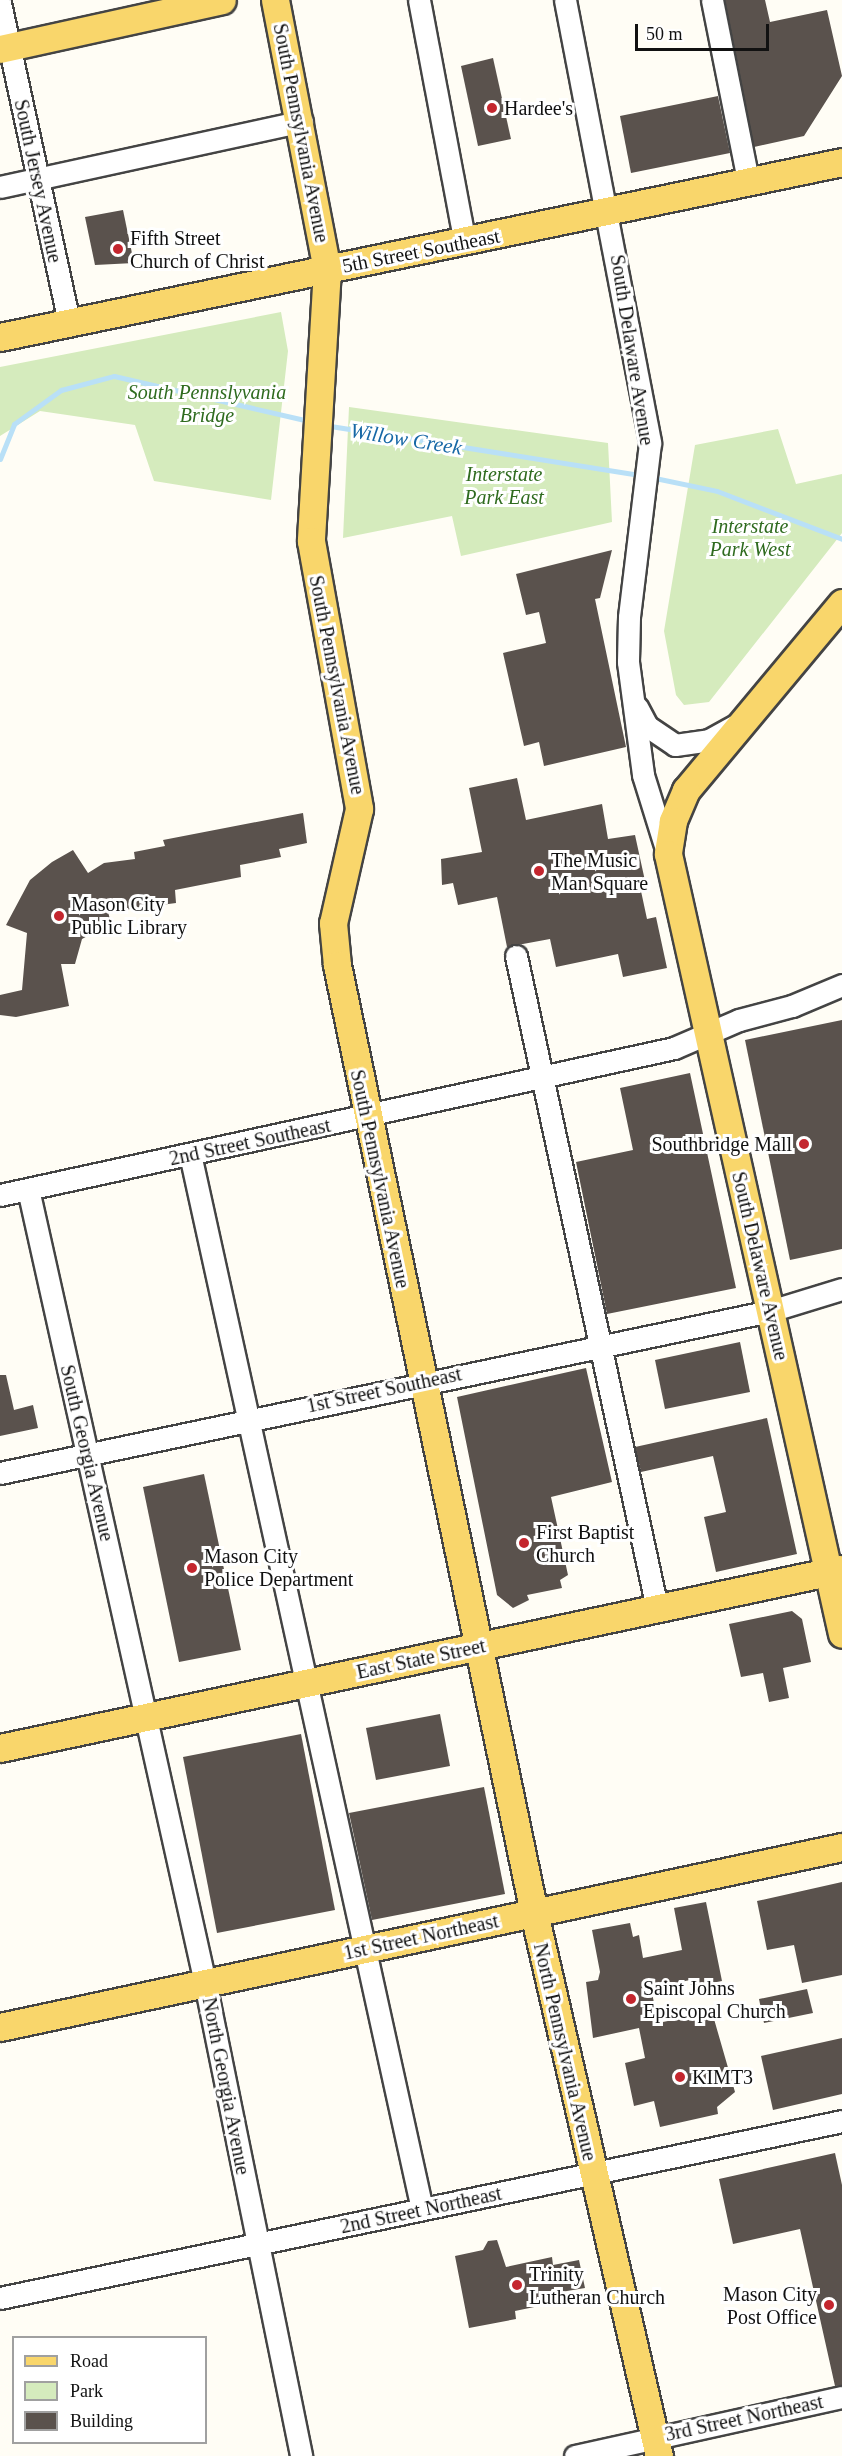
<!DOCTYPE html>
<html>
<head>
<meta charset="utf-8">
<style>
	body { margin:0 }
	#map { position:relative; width:842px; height:2456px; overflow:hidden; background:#fffdf5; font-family:Georgia,serif }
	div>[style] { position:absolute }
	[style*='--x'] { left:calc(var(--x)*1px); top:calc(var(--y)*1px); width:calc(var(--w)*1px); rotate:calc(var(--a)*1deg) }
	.green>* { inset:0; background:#d5ebbd }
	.stream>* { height:5px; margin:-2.5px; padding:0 2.5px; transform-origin:2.5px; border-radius:2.5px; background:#b9e0f7 }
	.building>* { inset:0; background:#5a524d }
	.roads { filter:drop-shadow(2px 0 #444) drop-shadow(-2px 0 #444) drop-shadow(0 2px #444) drop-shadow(0 -2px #444) }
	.minor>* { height:21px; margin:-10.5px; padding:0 10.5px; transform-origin:10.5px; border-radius:10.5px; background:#fff }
	.major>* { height:27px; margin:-13.5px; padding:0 13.5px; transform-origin:13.5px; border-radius:13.5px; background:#f9d66b }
	.dots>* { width:16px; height:16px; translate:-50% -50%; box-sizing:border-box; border:3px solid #fff; border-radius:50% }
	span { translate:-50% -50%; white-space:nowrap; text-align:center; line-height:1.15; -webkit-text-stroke:6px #fff; paint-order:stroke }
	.poi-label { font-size:20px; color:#111 }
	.left { translate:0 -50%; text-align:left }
	.right { translate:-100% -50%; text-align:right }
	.street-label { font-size:20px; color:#111 }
	.park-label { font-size:20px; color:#2f6b1f; font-style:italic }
	.water-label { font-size:21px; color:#1768a6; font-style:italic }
	.legend { position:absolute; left:12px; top:2336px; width:195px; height:108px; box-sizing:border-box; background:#fff; border:2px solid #a0a0a0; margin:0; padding:8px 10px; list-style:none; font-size:18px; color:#111 }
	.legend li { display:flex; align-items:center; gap:12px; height:30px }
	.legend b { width:30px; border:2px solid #a0a0a0 }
	.scale { position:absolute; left:635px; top:24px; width:134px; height:27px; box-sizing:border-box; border:3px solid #111; border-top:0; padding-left:8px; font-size:18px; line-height:21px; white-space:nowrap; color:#111; -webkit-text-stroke:4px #fff; paint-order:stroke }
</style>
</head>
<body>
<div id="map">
	<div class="green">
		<i style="clip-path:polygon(281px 312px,288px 351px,271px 500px,154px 481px,135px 425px,40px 411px,0 436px,0 367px)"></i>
		<i style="clip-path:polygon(349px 407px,608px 443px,612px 522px,461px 556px,452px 516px,343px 538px)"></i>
		<i style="clip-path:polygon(778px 429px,796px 484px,842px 474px,842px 533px,709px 702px,684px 705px,676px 695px,664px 631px,695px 445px)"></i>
	</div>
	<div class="stream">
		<i style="--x:324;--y:425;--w:321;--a:9"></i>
		<i style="--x:0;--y:459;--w:38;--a:-68"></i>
		<i style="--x:14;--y:424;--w:58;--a:-35.9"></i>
		<i style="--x:61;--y:390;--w:55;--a:-14.8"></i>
		<i style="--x:114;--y:376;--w:200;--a:13"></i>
		<i style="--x:650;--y:477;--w:68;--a:11.8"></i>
		<i style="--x:717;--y:491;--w:134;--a:21"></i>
	</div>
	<div class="building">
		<i style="clip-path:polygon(725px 0,765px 0,770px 22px,827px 10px,842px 76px,804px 136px,754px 147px)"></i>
		<i style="clip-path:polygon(493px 58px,511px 139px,478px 146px,461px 66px)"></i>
		<i style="clip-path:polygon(718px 96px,730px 153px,631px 173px,620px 116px)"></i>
		<i style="clip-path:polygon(123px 210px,134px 263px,95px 265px,85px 217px)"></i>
		<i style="clip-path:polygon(612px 550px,600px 598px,595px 599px,626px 747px,544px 766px,539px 742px,524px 746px,503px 653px,546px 643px,539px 612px,526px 615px,516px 574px)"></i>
		<i style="clip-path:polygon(517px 778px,526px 820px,602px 804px,608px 839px,635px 835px,647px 890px,641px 891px,647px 919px,656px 917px,667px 968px,623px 977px,618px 954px,556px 967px,550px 939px,507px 947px,497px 897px,458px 905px,453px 883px,442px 885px,441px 859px,482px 852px,469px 788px)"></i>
		<i style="clip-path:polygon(303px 813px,307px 843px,279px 849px,281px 857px,240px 865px,241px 877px,175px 890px,176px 903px,108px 912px,111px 923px,82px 939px,75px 964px,61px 964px,69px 1006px,16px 1017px,0 1015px,0 995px,22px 990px,27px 933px,6px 925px,30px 880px,52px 862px,73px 850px,88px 873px,104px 863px,135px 859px,134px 852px,165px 846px,163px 840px)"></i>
		<i style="clip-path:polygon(842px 1020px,842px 1249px,790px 1260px,745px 1040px)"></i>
		<i style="clip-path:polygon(690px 1073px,736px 1288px,607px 1314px,576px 1162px,633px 1150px,620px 1088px)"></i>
		<i style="clip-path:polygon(740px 1342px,750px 1392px,665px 1409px,655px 1360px)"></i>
		<i style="clip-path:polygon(586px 1368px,612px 1482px,551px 1497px,568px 1575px,560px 1580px,562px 1588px,527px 1595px,529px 1600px,513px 1608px,497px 1595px,457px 1397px)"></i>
		<i style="clip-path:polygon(0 1375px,6px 1375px,14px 1410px,33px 1405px,38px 1428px,0 1436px)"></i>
		<i style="clip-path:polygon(767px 1418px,797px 1554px,716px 1572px,704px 1517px,726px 1512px,713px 1456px,641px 1472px,635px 1447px)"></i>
		<i style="clip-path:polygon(204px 1474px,241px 1650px,179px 1662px,143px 1487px)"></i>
		<i style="clip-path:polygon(792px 1611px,802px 1619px,811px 1662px,783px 1668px,789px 1698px,769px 1702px,763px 1673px,741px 1677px,729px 1624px)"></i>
		<i style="clip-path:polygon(440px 1714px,450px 1766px,376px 1780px,366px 1728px)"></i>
		<i style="clip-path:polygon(301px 1734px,335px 1910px,217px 1933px,183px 1757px)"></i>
		<i style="clip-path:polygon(484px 1787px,505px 1894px,372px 1920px,349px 1813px)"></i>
		<i style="clip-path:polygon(842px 1882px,842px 1975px,802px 1983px,794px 1945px,767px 1950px,757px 1901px)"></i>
		<i style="clip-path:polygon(706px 1902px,722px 1981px,691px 1987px,690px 1980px,651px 1988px,658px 2023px,712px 2012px,735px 2092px,717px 2107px,718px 2114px,660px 2127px,654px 2101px,634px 2106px,625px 2063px,645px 2058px,639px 2028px,593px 2038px,586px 1982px,598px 1980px,600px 1972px,592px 1930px,630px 1923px,633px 1937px,639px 1935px,643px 1958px,682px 1950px,674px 1908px)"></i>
		<i style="clip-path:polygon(807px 1989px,813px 2013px,764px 2023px,759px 1999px)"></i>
		<i style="clip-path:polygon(842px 2038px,842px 2094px,773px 2110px,761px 2056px)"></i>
		<i style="clip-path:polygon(835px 2153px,842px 2185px,842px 2385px,835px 2386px,800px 2229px,733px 2244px,719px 2179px)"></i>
		<i style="clip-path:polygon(497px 2240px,506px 2267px,552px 2257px,553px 2265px,579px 2260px,585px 2288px,561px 2292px,563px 2301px,515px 2311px,516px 2319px,469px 2328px,455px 2256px,483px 2250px,488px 2241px)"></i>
	</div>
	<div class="roads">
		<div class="minor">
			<i style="--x:419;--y:0;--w:247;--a:79.3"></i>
			<i style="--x:565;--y:0;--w:451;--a:79.1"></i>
			<i style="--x:650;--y:443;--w:175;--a:96.9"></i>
			<i style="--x:629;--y:617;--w:45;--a:91.3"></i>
			<i style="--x:628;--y:662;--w:114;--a:82.4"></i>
			<i style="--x:643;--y:775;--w:81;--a:72.7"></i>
			<i style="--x:712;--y:0;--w:184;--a:78.7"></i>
			<i style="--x:0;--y:3;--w:327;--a:77.8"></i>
			<i style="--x:0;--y:187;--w:309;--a:-12.3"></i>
			<i style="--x:637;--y:707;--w:21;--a:62"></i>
			<i style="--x:647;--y:726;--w:34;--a:34"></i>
			<i style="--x:675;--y:745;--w:34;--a:-8"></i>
			<i style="--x:709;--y:740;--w:31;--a:-29"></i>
			<i style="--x:516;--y:956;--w:667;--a:77.8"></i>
			<i style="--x:190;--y:1154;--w:1080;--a:77.6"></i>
			<i style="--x:28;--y:1189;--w:813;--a:77.43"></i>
			<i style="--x:205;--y:1983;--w:483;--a:78.5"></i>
			<i style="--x:0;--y:1195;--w:690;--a:-12.3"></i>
			<i style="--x:674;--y:1048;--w:71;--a:-23.3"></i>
			<i style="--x:739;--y:1020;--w:55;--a:-14.8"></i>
			<i style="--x:792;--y:1006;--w:54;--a:-22.8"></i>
			<i style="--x:0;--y:1473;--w:787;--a:-11.88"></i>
			<i style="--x:770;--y:1311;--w:75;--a:-17"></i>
			<i style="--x:0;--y:2298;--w:860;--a:-11.87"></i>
			<i style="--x:575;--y:2456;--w:273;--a:-12.5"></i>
		</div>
		<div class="major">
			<i style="--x:275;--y:0;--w:274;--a:79.1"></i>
			<i style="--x:327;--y:269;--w:272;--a:93.4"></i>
			<i style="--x:311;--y:541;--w:272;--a:79.8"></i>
			<i style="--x:359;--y:809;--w:117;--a:102.8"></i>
			<i style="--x:333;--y:923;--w:42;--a:84.6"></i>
			<i style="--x:337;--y:965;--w:968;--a:78.26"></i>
			<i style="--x:534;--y:1913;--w:557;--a:77.04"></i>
			<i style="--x:0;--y:49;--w:227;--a:-12.4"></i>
			<i style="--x:0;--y:337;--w:860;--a:-11.74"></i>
			<i style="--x:842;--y:603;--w:244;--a:129.8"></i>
			<i style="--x:686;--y:790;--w:34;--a:113"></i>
			<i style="--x:673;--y:821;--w:33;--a:99"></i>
			<i style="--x:668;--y:854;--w:799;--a:77.42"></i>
			<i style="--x:0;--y:1748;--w:861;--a:-12"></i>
			<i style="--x:0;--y:2027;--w:861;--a:-12.07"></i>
		</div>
	</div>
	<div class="dots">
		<i style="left:492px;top:108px;background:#c4262e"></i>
		<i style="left:118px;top:249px;background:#c4262e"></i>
		<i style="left:539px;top:871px;background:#c4262e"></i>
		<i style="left:59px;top:916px;background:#c4262e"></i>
		<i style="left:804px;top:1144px;background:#c4262e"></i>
		<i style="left:524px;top:1543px;background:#c4262e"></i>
		<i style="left:192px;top:1568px;background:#c4262e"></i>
		<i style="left:631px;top:1999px;background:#c4262e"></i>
		<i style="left:680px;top:2077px;background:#c4262e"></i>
		<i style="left:517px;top:2285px;background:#c4262e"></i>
		<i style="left:829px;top:2305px;background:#c4262e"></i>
	</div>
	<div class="poi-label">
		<span class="left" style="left:504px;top:108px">Hardee's</span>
		<span class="left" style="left:130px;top:250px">Fifth Street<br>Church of Christ</span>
		<span class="left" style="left:551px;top:872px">The Music<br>Man Square</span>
		<span class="left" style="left:71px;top:916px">Mason City<br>Public Library</span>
		<span class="right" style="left:792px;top:1144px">Southbridge Mall</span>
		<span class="left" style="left:536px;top:1544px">First Baptist<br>Church</span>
		<span class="left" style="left:204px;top:1568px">Mason City<br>Police Department</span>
		<span class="left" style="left:643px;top:2000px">Saint Johns<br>Episcopal Church</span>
		<span class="left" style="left:692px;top:2077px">KIMT3</span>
		<span class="left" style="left:529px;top:2286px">Trinity<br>Lutheran Church</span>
		<span class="right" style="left:817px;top:2306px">Mason City<br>Post Office</span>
	</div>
	<div class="street-label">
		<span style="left:301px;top:133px;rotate:79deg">South Pennsylvania Avenue</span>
		<span style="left:38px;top:181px;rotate:78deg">South Jersey Avenue</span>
		<span style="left:421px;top:251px;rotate:-11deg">5th Street Southeast</span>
		<span style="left:632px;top:350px;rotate:81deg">South Delaware Avenue</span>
		<span style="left:337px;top:685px;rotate:79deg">South Pennsylvania Avenue</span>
		<span style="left:250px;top:1142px;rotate:-12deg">2nd Street Southeast</span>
		<span style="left:380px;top:1179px;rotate:78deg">South Pennsylvania Avenue</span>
		<span style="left:760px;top:1266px;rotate:77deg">South Delaware Avenue</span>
		<span style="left:384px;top:1390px;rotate:-12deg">1st Street Southeast</span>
		<span style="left:87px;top:1453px;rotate:77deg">South Georgia Avenue</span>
		<span style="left:421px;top:1659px;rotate:-12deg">East State Street</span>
		<span style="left:421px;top:1937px;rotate:-12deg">1st Street Northeast</span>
		<span style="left:565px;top:2052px;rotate:77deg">North Pennsylvania Avenue</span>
		<span style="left:226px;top:2086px;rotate:79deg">North Georgia Avenue</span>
		<span style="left:421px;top:2210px;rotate:-12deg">2nd Street Northeast</span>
		<span style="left:744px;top:2418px;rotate:-12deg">3rd Street Northeast</span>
	</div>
	<div class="park-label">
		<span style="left:207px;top:404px">South Pennslyvania<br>Bridge</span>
		<span style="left:504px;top:486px">Interstate<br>Park East</span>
		<span style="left:750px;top:538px">Interstate<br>Park West</span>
	</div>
	<div class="water-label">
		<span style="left:406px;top:439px;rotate:9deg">Willow Creek</span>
	</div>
	<ul class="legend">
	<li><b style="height:8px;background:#f9d66b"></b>Road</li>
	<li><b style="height:16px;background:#d5ebbd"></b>Park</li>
	<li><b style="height:16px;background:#5a524d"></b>Building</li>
	</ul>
	<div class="scale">50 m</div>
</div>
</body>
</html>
